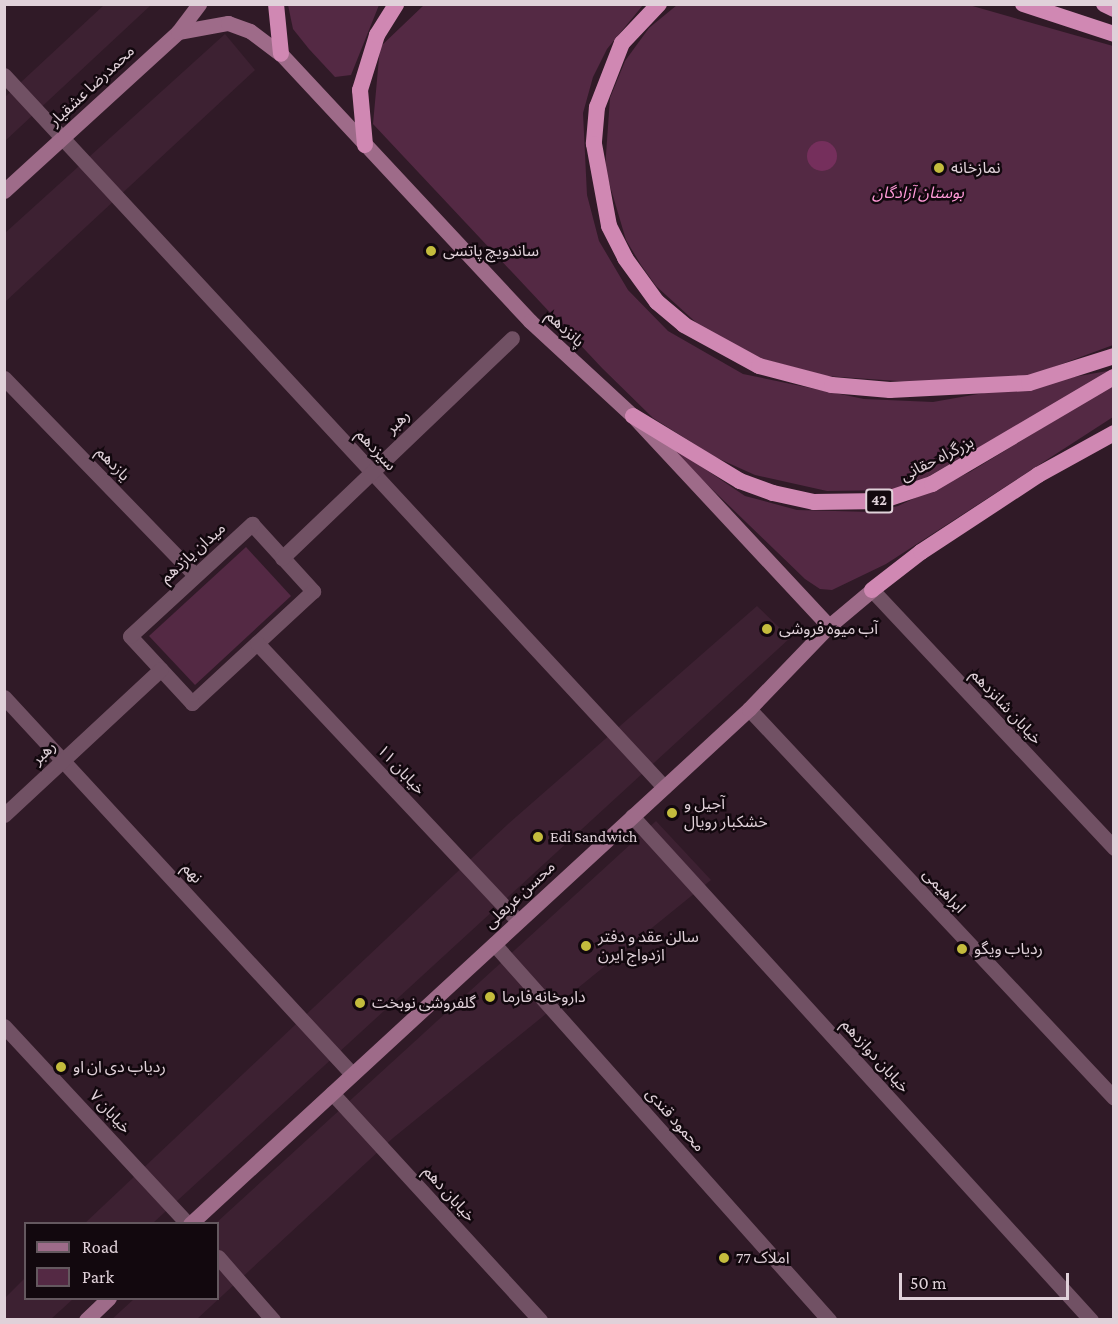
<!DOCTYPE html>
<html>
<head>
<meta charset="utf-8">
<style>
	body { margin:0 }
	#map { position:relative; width:1118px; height:1324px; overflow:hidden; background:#301a27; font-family:"Crimson Pro","Noto Sans Arabic",serif }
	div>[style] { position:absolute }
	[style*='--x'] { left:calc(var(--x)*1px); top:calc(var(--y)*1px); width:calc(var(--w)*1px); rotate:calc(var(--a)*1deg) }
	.built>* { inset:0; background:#3d2132 }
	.green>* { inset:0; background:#542944 }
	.water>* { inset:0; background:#752f5c }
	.round { border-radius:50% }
	.minor>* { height:15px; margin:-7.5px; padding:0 7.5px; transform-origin:7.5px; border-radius:7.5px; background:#715164 }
	.secondary>* { height:15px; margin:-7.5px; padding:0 7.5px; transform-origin:7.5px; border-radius:7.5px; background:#9e6b89 }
	.trunk>* { height:16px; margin:-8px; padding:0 8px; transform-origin:8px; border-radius:8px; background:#d088b3 }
	.dots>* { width:16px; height:16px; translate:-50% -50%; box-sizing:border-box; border:3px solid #12080e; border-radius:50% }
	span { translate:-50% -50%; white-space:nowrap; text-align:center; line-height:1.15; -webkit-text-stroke:5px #12080e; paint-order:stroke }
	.shield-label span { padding:2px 4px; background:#12080e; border:2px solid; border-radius:4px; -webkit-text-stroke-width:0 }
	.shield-label { font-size:15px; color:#e0d1d9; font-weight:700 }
	.street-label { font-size:16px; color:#e0d1d9 }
	.poi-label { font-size:16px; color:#e0d1d9 }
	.left { translate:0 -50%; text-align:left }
	.park-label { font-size:16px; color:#ff99d7; font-style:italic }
	.frame { position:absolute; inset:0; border:6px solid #e0d1d9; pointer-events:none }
	.legend { position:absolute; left:24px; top:1222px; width:195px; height:78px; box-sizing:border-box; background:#12080e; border:2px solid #64585f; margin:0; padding:8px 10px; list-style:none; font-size:18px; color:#e0d1d9 }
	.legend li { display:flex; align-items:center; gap:12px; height:30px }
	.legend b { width:30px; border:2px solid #64585f }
	.scale { position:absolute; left:899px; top:1273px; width:170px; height:27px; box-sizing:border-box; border:3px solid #e0d1d9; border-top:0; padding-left:8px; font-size:18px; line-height:21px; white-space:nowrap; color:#e0d1d9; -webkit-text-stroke:4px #12080e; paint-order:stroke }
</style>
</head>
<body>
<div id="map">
	<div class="built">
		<i style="clip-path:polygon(104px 5px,151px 5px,5px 141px,5px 97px)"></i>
		<i style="clip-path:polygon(225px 34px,255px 70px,5px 302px,5px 233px)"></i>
		<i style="clip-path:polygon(757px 606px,790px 638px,153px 1223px,84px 1224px,507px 825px)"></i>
		<i style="clip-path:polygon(656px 821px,711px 880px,393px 1138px,197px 1319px,111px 1320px,134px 1299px,218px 1298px,216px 1223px)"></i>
		<i style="clip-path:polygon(25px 1278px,26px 1298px,73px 1299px,51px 1319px,5px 1319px,5px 1298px)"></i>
	</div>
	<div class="green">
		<i style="clip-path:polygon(288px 5px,379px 5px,351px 75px,335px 77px,309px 49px,293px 29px)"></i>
		<i style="clip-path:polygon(424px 5px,643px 5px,607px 49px,593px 77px,583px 113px,587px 195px,599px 241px,628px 290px,668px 331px,743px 374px,864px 399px,933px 402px,1113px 370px,917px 483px,895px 490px,827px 491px,755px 475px,715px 457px,653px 418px,602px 368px,373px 124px,380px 47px)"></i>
		<i style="clip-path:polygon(677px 5px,969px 5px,1113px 46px,1113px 345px,1032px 375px,926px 383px,826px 376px,763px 359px,701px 327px,656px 286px,641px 265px,626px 240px,605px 169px,610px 98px,625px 61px,649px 28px)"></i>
		<i style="clip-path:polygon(1113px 385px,1113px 417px,886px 564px,832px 590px,820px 589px,805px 579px,659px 438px,745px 496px,797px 510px,872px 512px,898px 506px,970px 472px)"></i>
		<i style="clip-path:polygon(246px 547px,291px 596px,195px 685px,149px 636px)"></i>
	</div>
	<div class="water">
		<i class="round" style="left:807px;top:141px;width:30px;height:30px"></i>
	</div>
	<div class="minor">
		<i style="--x:4;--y:75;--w:971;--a:47.17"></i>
		<i style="--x:4;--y:378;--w:274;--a:45.9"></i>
		<i style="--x:252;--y:524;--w:91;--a:47.7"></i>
		<i style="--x:313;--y:591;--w:165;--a:137.2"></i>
		<i style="--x:192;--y:703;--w:91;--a:-132.8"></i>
		<i style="--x:130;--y:636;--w:166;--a:-42.6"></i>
		<i style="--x:282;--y:558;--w:318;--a:-43.7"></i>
		<i style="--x:872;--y:590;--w:354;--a:46.8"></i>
		<i style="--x:257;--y:643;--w:381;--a:46.8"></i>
		<i style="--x:4;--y:697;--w:513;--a:47.29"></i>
		<i style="--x:749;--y:709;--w:533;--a:46.82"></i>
		<i style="--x:4;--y:815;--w:214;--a:-42.9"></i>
		<i style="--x:632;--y:816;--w:682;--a:47.68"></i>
		<i style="--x:494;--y:944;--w:504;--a:48.3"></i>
		<i style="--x:4;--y:1026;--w:270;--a:47.1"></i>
		<i style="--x:332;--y:1093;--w:308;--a:47.5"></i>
		<i style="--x:218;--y:1257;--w:84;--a:48.9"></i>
	</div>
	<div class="secondary">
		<i style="--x:178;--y:32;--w:51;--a:-10.2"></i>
		<i style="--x:228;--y:23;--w:23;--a:20"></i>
		<i style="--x:250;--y:31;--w:39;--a:37"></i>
		<i style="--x:281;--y:54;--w:365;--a:47"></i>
		<i style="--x:530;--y:321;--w:140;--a:42.7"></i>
		<i style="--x:633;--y:416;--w:287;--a:47"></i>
		<i style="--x:4;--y:191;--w:236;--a:-42.4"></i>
		<i style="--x:178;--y:32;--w:35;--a:-53"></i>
		<i style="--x:190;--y:1224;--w:760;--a:-42.65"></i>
		<i style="--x:749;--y:709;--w:115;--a:-46.1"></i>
		<i style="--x:829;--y:626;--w:56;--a:-39.9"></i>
		<i style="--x:86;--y:1320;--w:32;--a:-44"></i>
	</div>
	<div class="trunk">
		<i style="--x:276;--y:4;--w:50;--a:84.3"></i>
		<i style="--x:659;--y:4;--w:54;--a:133.5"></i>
		<i style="--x:622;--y:43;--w:69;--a:111.3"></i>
		<i style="--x:597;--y:107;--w:37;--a:95"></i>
		<i style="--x:594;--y:144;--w:83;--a:79.6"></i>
		<i style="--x:609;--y:226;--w:36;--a:63"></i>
		<i style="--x:625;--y:258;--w:54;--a:54"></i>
		<i style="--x:657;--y:302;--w:35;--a:40"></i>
		<i style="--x:684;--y:325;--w:85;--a:28.7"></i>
		<i style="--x:759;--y:366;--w:75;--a:14.6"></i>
		<i style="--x:832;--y:385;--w:58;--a:4.9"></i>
		<i style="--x:890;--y:390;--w:139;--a:-2.9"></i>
		<i style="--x:1029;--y:383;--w:89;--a:-17.6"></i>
		<i style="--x:1023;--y:4;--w:96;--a:18.2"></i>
		<i style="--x:1104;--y:4;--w:11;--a:27"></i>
		<i style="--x:365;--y:145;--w:55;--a:-95.2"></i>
		<i style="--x:360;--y:90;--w:58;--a:-72.8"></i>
		<i style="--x:377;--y:35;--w:36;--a:-58"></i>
		<i style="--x:633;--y:416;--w:125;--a:31.3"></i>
		<i style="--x:740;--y:481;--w:35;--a:20"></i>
		<i style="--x:773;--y:493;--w:42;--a:12.4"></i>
		<i style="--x:814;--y:502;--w:67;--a:-0.9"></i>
		<i style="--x:881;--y:501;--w:54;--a:-18.4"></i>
		<i style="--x:932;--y:484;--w:211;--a:-30.5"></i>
		<i style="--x:872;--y:590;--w:62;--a:-37.8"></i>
		<i style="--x:921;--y:552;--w:140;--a:-33.3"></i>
		<i style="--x:1038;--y:475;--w:87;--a:-28.9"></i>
	</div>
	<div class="dots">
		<i style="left:939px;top:168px;background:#c4bc3d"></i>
		<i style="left:431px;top:251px;background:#c4bc3d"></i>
		<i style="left:767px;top:629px;background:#c4bc3d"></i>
		<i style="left:672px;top:813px;background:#c4bc3d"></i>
		<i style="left:538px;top:837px;background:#c4bc3d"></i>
		<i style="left:586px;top:946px;background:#c4bc3d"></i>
		<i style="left:962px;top:949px;background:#c4bc3d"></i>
		<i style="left:490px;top:997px;background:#c4bc3d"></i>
		<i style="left:360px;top:1003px;background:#c4bc3d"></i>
		<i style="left:61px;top:1067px;background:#c4bc3d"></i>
		<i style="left:724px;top:1258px;background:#c4bc3d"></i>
	</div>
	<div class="shield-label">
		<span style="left:879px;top:501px">42</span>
	</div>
	<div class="street-label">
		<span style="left:92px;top:86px;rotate:-43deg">محمدرضا عشقیار</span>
		<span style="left:565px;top:329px;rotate:43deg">پانزدهم</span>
		<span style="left:398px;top:422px;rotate:-44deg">رهبر</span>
		<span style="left:376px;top:450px;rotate:47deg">سیزدهم</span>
		<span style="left:937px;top:459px;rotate:-27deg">بزرگراه حقانی</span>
		<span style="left:113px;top:464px;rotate:46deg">یازدهم</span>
		<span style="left:193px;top:553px;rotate:-42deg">میدان یازدهم</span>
		<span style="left:1006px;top:707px;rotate:47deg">خیابان شانزدهم</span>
		<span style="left:44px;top:753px;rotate:-43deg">رهبر</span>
		<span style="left:401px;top:770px;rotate:47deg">خیابان ۱۱</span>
		<span style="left:192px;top:873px;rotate:47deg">نهم</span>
		<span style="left:944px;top:891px;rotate:47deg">ابراهیمی</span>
		<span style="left:520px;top:895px;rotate:-43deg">محسن عربعلی</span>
		<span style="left:875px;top:1056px;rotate:48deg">خیابان دوازدهم</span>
		<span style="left:110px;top:1112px;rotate:47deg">خیابان ۷</span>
		<span style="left:675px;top:1120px;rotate:48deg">محمود قندی</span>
		<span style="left:449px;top:1194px;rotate:48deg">خیابان دهم</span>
	</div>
	<div class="poi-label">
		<span class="left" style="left:951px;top:168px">نمازخانه</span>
		<span class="left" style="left:443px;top:251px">ساندویچ پاتسی</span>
		<span class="left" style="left:779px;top:629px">آب میوه فروشی</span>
		<span class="left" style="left:684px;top:813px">آجیل و<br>خشکبار رویال</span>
		<span class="left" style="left:550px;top:837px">Edi Sandwich</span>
		<span class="left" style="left:598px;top:946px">سالن عقد و دفتر<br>ازدواج ایرن</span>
		<span class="left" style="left:974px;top:949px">ردیاب ویگو</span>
		<span class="left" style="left:502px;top:997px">داروخانه فارما</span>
		<span class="left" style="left:372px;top:1003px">گلفروشی نوبخت</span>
		<span class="left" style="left:73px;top:1067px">ردیاب دی ان او</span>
		<span class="left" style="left:736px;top:1258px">املاک 77</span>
	</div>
	<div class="park-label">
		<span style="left:918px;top:193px">بوستان آزادگان</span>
	</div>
	<div class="frame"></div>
	<ul class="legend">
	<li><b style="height:8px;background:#9e6b89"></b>Road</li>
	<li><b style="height:16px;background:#542944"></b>Park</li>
	</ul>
	<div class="scale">50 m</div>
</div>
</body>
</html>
